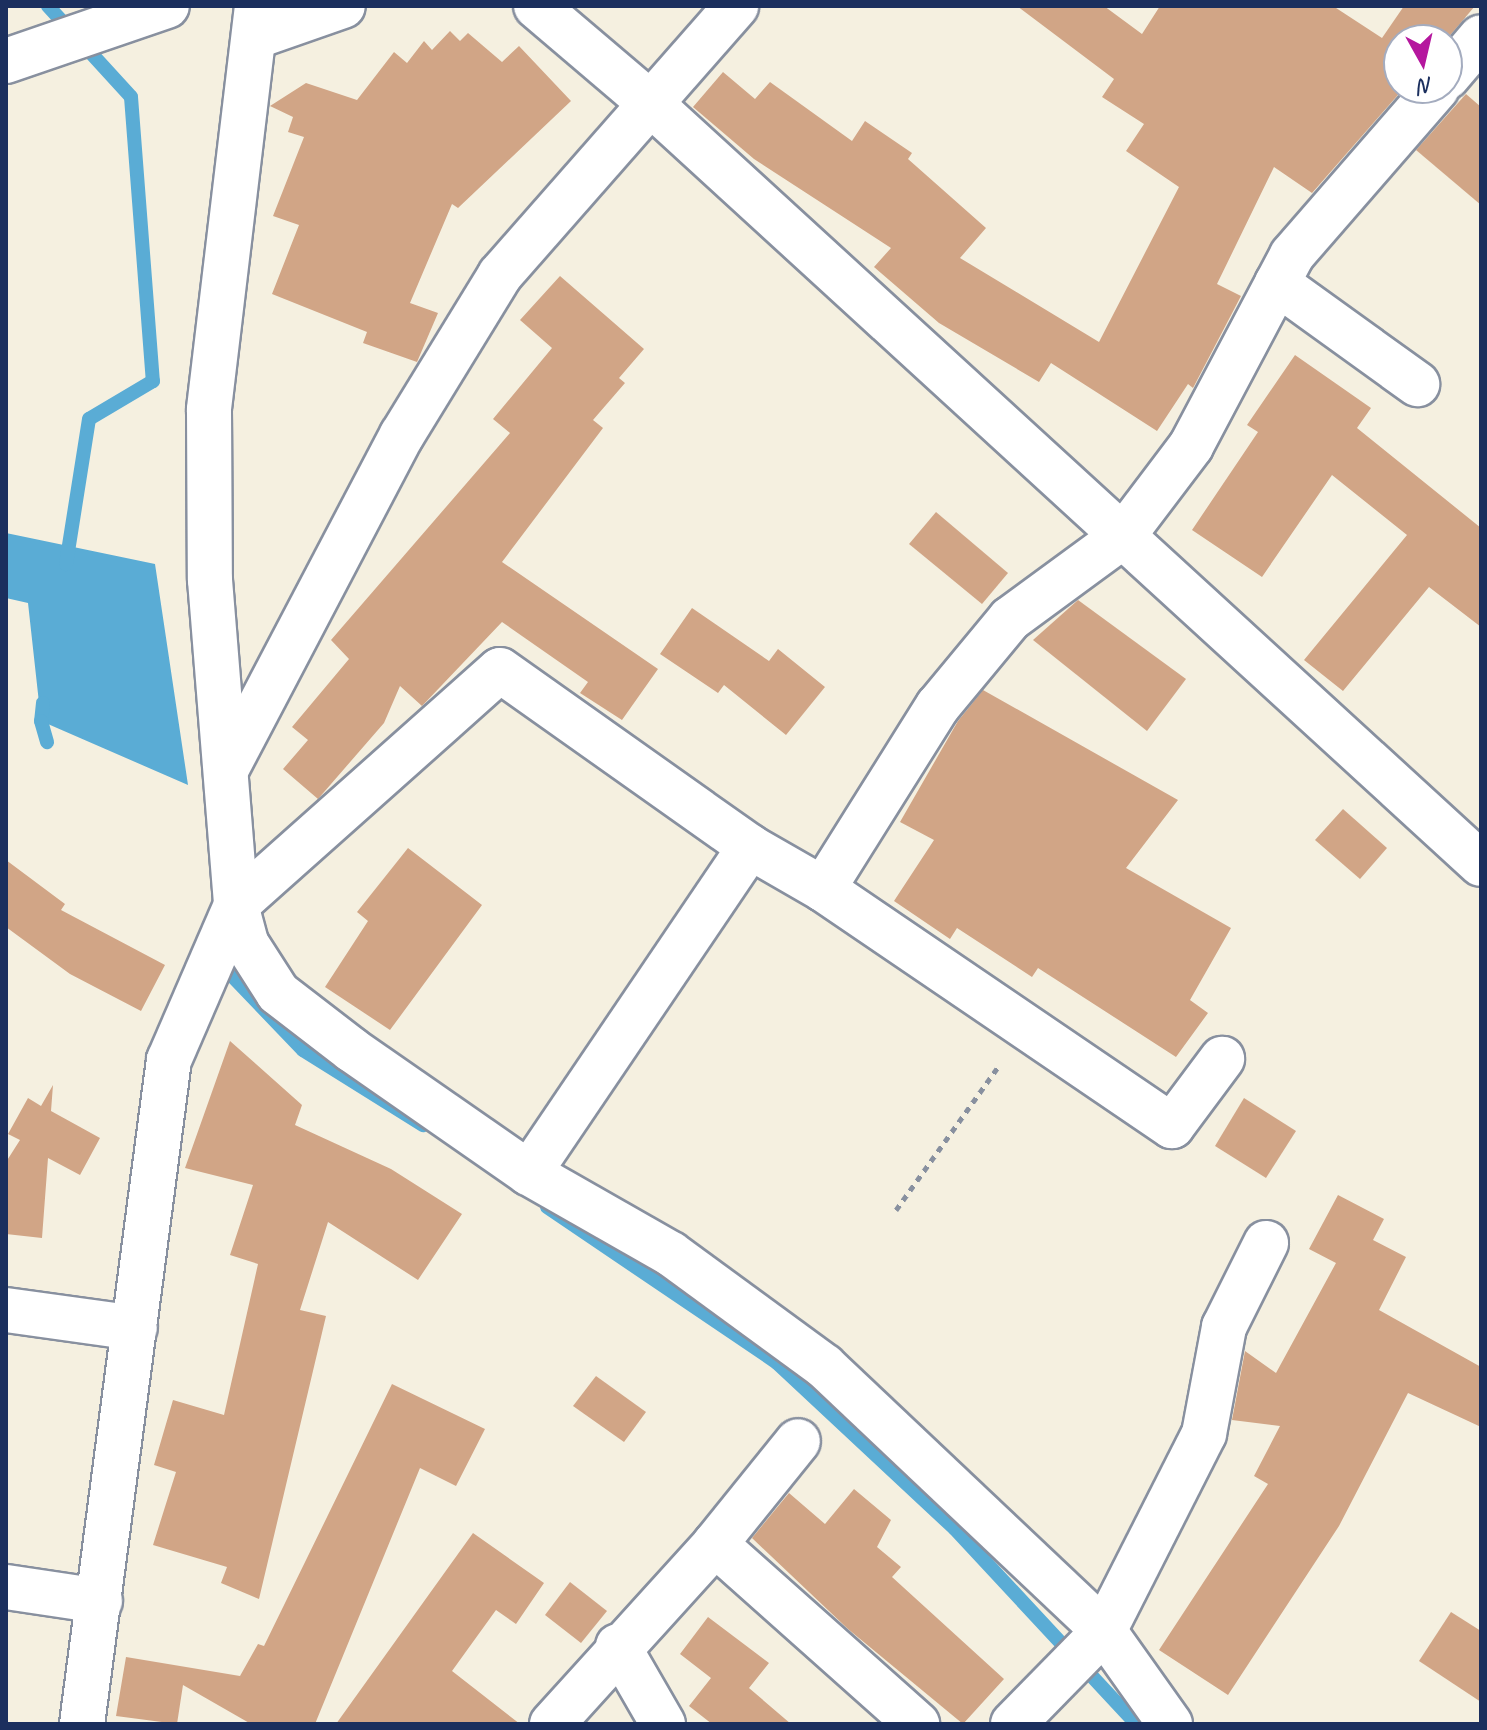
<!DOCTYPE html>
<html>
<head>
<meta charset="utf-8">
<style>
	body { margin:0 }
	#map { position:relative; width:1487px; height:1730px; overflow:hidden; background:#f5f0e0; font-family:Caveat,sans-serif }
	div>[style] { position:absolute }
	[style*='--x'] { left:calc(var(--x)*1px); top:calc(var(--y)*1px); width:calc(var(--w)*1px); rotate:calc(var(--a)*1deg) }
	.water>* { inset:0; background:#5aacd5 }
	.stream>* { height:14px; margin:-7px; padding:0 7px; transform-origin:7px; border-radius:7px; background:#5aacd5 }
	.building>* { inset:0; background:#d1a586 }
	.path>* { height:5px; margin-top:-2.5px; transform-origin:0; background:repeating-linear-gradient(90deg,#88909f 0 6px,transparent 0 12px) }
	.roads { filter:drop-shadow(2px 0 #88909f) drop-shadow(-2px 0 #88909f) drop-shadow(0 2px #88909f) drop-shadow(0 -2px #88909f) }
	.minor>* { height:44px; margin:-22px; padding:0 22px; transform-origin:22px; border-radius:22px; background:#fff }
	.highway>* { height:44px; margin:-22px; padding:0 22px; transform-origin:22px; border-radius:22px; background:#fff }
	span { translate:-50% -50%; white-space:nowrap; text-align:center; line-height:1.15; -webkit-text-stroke:8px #fff; paint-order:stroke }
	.frame { position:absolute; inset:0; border:8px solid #1b2f5e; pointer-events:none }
	.north { position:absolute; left:1383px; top:24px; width:80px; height:80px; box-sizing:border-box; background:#fff; border:2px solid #a4acbf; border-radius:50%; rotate:172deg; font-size:22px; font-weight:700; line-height:32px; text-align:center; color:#1b2f5e }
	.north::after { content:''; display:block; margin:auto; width:28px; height:36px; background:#b5179e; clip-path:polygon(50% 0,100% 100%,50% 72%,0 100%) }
</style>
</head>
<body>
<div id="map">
	<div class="water">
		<i style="clip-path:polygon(6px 533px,155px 564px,188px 785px,41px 721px,28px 603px,6px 598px)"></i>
	</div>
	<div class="stream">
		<i style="--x:48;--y:6;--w:123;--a:47.6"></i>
		<i style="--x:131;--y:97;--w:285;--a:85.6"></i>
		<i style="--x:153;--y:381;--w:74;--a:149.3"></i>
		<i style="--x:89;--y:419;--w:147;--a:99"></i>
		<i style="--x:43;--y:703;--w:18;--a:96"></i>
		<i style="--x:41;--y:721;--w:22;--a:74"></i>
		<i style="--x:233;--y:977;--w:101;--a:46.2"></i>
		<i style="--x:303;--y:1050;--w:142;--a:32"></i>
		<i style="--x:547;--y:1207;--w:278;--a:34.1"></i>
		<i style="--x:777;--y:1363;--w:243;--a:43"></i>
		<i style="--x:955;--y:1529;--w:266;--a:47.1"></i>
	</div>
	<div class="building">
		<i style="clip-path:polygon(1017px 6px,1104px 6px,1142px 34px,1160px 6px,1333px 6px,1382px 38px,1404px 6px,1475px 6px,1446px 40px,1399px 40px,1399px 88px,1404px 88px,1312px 193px,1274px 167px,1217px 284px,1241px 296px,1193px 388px,1188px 384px,1157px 431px,1051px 363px,1039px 382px,939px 323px,874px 267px,891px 248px,754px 159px,693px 107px,723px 72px,755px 99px,770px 82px,852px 141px,865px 121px,912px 153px,908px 159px,986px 228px,960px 258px,1099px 342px,1179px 187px,1126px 151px,1144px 124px,1102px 97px,1114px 79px)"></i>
		<i style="clip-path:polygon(450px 31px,460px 41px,468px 33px,502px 62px,519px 46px,571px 101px,458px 208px,452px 204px,410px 303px,438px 313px,417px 362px,363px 343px,367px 332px,272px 294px,299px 225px,273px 216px,304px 137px,288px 132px,293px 117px,270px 106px,306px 83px,357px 100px,394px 52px,407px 63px,424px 41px,432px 50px)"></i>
		<i style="clip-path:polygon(1466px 94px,1481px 107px,1481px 205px,1416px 150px)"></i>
		<i style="clip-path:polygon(560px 276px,644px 349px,619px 378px,625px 383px,593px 420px,603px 428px,502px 562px,658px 669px,622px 720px,580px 693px,588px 682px,502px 622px,422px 706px,400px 686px,384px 723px,318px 799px,283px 769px,308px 740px,292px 727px,349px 659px,331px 640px,510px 433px,493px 419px,552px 348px,520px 320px)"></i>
		<i style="clip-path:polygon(1295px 355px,1371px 408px,1357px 428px,1481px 528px,1481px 627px,1429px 587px,1343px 691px,1304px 660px,1407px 535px,1332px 475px,1262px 577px,1192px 530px,1258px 432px,1247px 425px)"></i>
		<i style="clip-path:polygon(936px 512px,1008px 573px,982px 604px,909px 544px)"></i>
		<i style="clip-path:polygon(1078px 600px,1186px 679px,1147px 731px,1033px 640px)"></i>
		<i style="clip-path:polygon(692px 608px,769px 661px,778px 649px,825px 687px,786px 735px,724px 685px,718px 693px,660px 654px)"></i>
		<i style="clip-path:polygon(983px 690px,1178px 800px,1126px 868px,1231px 928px,1190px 1000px,1208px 1013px,1176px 1057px,1038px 968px,1032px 977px,957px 928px,950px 939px,894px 901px,934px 840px,900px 822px,958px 721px)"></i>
		<i style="clip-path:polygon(1343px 809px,1387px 848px,1360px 879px,1315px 840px)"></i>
		<i style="clip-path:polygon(408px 848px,482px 905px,390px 1030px,325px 987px,368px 921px,357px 912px)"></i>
		<i style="clip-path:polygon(6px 860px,65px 904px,61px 910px,165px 965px,141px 1011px,70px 974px,6px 927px)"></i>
		<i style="clip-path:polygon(230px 1041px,302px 1105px,295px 1125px,391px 1169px,462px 1214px,418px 1280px,328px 1222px,300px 1310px,326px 1316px,259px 1599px,221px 1583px,227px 1567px,153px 1545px,176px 1472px,154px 1465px,173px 1400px,224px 1415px,258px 1264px,230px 1255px,253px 1185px,185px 1168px)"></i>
		<i style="clip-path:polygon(53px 1085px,51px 1111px,100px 1138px,80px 1175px,48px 1158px,42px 1238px,6px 1234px,6px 1162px,20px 1140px,8px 1134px,28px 1098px,41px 1106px)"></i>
		<i style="clip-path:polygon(1244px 1098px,1296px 1131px,1266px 1178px,1215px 1146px)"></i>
		<i style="clip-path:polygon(1338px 1195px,1384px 1219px,1373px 1240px,1406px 1257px,1379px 1310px,1481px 1367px,1481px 1427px,1408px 1393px,1339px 1526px,1228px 1695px,1159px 1650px,1268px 1484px,1254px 1476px,1280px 1426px,1232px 1420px,1245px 1351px,1276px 1373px,1336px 1263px,1309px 1249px)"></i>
		<i style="clip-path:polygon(596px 1376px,646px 1412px,624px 1442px,573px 1406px)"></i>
		<i style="clip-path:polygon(392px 1384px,485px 1429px,456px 1486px,420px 1468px,315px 1724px,251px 1724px,183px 1685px,177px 1724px,116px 1716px,126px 1657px,240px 1676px,258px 1644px,264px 1646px)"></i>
		<i style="clip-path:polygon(854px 1489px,891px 1520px,877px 1547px,901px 1567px,892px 1577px,1004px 1679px,963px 1724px,848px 1629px,752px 1538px,789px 1493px,825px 1524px)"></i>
		<i style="clip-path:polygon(473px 1533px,544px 1583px,516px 1624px,496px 1610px,452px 1671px,520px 1724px,336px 1724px)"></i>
		<i style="clip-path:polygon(570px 1582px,607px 1611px,581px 1643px,545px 1615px)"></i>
		<i style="clip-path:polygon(1451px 1612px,1481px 1631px,1481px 1702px,1419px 1661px)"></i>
		<i style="clip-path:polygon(708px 1617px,769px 1663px,749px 1688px,791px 1724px,712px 1724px,689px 1706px,711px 1678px,680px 1654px)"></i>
	</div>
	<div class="path">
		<i style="--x:896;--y:1210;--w:179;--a:-54.5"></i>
	</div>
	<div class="roads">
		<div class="minor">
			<i style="--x:257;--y:6;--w:407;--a:96.8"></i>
			<i style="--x:209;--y:410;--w:170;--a:89.7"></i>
			<i style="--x:210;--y:580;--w:326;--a:85.4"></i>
			<i style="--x:236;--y:905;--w:39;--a:75"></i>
			<i style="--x:246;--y:943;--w:59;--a:57.4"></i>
			<i style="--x:278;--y:993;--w:93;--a:37.6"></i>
			<i style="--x:352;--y:1050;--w:216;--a:34.8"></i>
			<i style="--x:529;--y:1173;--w:163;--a:29.7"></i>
			<i style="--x:671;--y:1254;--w:190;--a:36.2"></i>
			<i style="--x:824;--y:1366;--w:386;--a:43.4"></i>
			<i style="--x:1104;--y:1631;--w:114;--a:54.6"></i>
			<i style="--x:536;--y:6;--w:151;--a:40.4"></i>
			<i style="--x:651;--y:104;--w:1125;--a:42.48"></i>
			<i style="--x:254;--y:37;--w:94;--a:-19.2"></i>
			<i style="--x:1447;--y:77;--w:52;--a:-49.6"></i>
			<i style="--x:1277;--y:283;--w:173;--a:35.8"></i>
			<i style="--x:228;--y:766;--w:374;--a:-62.3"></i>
			<i style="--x:402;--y:435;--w:188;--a:-58.5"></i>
			<i style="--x:500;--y:275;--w:358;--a:-48.7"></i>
			<i style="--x:823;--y:889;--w:216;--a:-57.9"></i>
			<i style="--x:938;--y:706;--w:113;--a:-50.4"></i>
			<i style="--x:1010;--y:619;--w:140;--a:-36.3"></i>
			<i style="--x:1123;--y:536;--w:113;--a:-52.9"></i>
			<i style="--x:1191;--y:446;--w:216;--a:-62.1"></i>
			<i style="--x:1292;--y:255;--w:221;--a:-49"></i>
			<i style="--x:529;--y:1173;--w:394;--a:-55.9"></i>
			<i style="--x:6;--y:1310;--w:130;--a:7.9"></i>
			<i style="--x:715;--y:1544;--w:132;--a:-51.1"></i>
			<i style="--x:6;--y:1587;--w:95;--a:8.5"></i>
			<i style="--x:618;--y:1646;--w:90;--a:60"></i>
			<i style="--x:82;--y:1724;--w:670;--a:-82.54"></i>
			<i style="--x:169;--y:1060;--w:169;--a:-66.6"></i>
			<i style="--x:236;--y:905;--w:353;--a:-41.7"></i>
			<i style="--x:500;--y:670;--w:306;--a:35.3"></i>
			<i style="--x:750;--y:847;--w:84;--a:29.9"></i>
			<i style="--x:823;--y:889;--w:422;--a:34.2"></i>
			<i style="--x:1172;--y:1126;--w:84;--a:-53.3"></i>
			<i style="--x:552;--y:1724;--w:243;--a:-47.8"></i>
			<i style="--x:715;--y:1544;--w:271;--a:41.7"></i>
			<i style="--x:1013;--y:1724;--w:130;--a:-45.6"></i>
			<i style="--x:1104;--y:1631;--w:221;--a:-63.1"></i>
			<i style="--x:1204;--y:1434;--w:109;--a:-79.4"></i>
			<i style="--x:1224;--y:1327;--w:94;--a:-63.4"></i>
		</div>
		<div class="highway">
			<i style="--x:6;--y:61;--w:170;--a:-18.9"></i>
		</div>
	</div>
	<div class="frame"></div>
	<div class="north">N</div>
</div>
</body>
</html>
